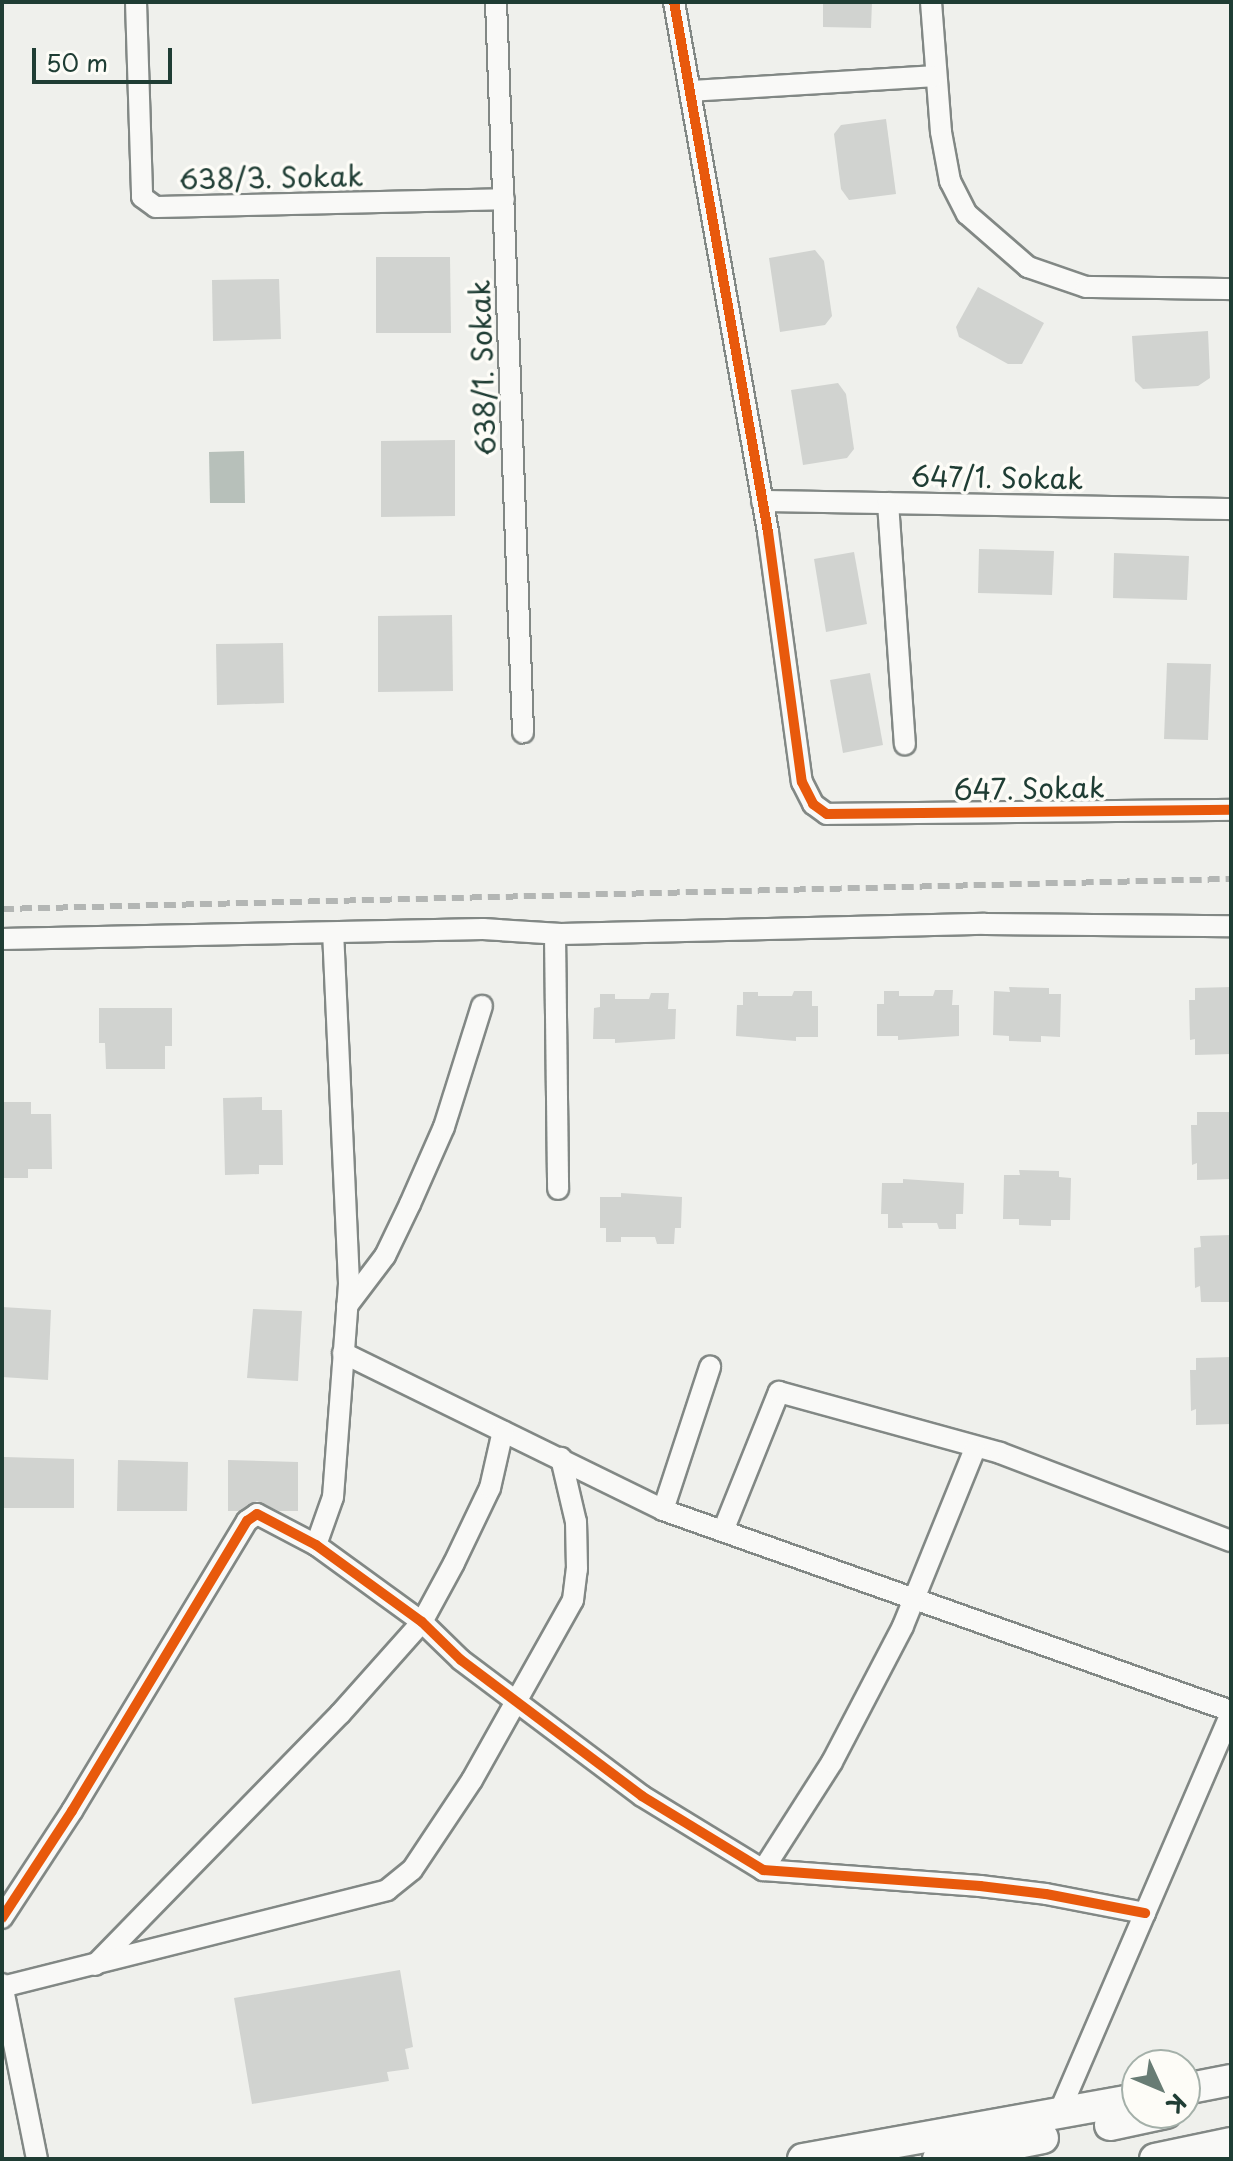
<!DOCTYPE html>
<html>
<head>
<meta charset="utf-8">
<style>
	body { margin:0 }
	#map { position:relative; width:1233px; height:2161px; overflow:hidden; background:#eff0ec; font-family:"Playpen Sans",sans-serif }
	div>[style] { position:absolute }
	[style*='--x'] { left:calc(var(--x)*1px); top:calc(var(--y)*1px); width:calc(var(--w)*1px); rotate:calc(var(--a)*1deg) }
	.water>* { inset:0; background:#b7c0ba }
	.building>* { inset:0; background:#d1d3d0 }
	.roads { filter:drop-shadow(2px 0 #828885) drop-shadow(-2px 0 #828885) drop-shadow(0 2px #828885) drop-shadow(0 -2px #828885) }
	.minor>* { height:20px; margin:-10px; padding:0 10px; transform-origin:10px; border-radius:10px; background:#f9f9f7 }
	.highway>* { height:30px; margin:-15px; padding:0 15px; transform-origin:15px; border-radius:15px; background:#f9f9f7 }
	.rail>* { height:6px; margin-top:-3px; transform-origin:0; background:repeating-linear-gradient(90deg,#b3b6b4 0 12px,transparent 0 18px) }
	.cycleway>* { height:10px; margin:-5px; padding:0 5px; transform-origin:5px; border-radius:5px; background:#e8590c }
	span { translate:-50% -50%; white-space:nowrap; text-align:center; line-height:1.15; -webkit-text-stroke:7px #fdfcf7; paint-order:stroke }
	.street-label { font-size:28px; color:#1f3d34 }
	.frame { position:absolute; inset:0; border:4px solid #1f3d34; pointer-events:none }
	.north { position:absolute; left:1121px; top:2049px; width:80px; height:80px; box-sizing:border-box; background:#fdfcf7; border:2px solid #a4b0a9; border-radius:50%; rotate:134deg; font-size:22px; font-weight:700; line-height:32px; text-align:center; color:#1f3d34 }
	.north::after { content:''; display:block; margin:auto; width:28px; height:36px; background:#687c74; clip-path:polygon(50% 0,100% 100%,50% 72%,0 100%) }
	.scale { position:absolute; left:32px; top:48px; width:140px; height:36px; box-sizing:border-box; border:4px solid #1f3d34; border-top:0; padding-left:10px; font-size:24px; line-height:28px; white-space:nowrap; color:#1f3d34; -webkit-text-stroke:6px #fdfcf7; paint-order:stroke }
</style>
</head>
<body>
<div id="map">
	<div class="water">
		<i style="clip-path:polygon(244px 451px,245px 503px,210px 503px,209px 452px)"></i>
	</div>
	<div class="building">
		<i style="clip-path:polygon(823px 2px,872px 2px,871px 28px,823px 27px)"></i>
		<i style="clip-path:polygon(886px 119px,896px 194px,849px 200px,841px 189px,834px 134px,841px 125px)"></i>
		<i style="clip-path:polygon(815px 250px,824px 261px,832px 316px,825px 325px,780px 332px,769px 258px)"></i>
		<i style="clip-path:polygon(376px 257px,450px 257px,451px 333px,376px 333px)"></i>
		<i style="clip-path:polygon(279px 279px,281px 339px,213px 341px,212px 280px)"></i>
		<i style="clip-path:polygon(978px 287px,1044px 323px,1022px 364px,1008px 364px,959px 337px,956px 327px)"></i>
		<i style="clip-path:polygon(1208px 331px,1210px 378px,1198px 386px,1143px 389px,1135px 381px,1132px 336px)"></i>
		<i style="clip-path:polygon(838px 383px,846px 394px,854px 449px,847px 458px,803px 465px,791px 390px)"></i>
		<i style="clip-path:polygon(455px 440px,455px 516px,381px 517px,381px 441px)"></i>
		<i style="clip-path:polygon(979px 549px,1054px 551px,1052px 595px,978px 593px)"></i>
		<i style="clip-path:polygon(854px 552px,867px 624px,826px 632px,814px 559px)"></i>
		<i style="clip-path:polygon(1114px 553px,1189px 556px,1187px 600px,1113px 598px)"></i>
		<i style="clip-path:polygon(452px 615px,453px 691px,378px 692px,378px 616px)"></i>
		<i style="clip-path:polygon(283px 643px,284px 703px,217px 705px,216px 644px)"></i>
		<i style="clip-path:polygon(1167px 663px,1211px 664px,1208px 740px,1164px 739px)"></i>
		<i style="clip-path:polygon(870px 673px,883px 745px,843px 753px,830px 680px)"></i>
		<i style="clip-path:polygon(1009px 987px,1049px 988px,1049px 994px,1061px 994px,1060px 1037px,1041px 1036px,1041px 1042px,1009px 1041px,1009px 1036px,993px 1035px,994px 991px,1010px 992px)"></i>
		<i style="clip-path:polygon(1231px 987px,1231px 1054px,1195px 1055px,1195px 1039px,1190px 1040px,1189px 1000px,1195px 1000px,1195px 988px)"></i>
		<i style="clip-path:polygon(935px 990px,953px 990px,952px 1005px,959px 1005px,959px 1036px,898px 1040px,898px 1036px,877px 1036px,877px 1004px,884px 1004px,884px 991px,899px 991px,899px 996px,933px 996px)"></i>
		<i style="clip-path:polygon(794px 991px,812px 991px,812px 1006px,818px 1006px,818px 1037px,796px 1037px,796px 1041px,736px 1036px,737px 1005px,743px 1005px,743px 992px,758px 992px,758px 996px,792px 996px)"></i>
		<i style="clip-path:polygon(651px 993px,669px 993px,668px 1009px,676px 1009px,675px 1039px,615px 1043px,615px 1039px,593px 1039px,594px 1008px,600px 1007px,600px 994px,615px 994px,615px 999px,649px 999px)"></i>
		<i style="clip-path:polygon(99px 1008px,172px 1008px,172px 1046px,165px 1046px,165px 1069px,106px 1069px,105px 1043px,99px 1043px)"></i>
		<i style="clip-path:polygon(262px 1097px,262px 1110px,282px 1110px,283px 1165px,259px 1165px,259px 1174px,225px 1175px,223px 1098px)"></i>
		<i style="clip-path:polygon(2px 1102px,31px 1102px,31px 1114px,51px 1114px,52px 1169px,28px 1169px,28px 1178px,2px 1178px)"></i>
		<i style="clip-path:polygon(1197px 1112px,1231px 1112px,1231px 1179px,1197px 1180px,1197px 1163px,1192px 1165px,1191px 1125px,1197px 1125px)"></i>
		<i style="clip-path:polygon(1019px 1170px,1059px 1171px,1059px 1177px,1071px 1178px,1070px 1220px,1051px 1220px,1051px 1226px,1019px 1225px,1019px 1219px,1003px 1219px,1004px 1175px,1020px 1175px)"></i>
		<i style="clip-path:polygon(903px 1179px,964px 1183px,963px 1214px,956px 1214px,956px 1229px,939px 1229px,937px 1223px,902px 1223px,903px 1228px,888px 1228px,888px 1214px,881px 1214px,882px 1183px,903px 1183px)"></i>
		<i style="clip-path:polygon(621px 1193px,682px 1197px,681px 1228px,675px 1228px,674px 1244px,657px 1244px,655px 1237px,621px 1237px,621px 1242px,606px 1242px,606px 1228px,600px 1228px,600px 1197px,621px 1197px)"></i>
		<i style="clip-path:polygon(1231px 1235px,1231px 1302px,1201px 1302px,1200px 1286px,1195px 1288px,1194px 1248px,1201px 1247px,1200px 1236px)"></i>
		<i style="clip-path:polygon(2px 1307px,51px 1310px,48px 1380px,2px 1377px)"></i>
		<i style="clip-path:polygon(253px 1309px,302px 1311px,298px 1381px,247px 1378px)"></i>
		<i style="clip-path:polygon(1231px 1357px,1231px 1424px,1196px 1425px,1196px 1409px,1191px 1411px,1190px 1370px,1196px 1370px,1196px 1358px)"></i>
		<i style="clip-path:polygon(4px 1457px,74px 1459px,74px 1508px,4px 1508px)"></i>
		<i style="clip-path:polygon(118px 1460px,188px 1462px,187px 1511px,117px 1511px)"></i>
		<i style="clip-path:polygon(228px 1460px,298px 1462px,298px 1511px,279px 1511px,257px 1501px,239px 1511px,228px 1511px)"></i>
		<i style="clip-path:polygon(400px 1970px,413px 2047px,405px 2049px,409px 2069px,387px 2072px,389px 2081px,252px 2104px,234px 1998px)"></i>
	</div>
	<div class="roads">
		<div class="minor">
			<i style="--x:136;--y:2;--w:195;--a:88.2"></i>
			<i style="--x:142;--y:197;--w:17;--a:36"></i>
			<i style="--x:156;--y:207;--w:348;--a:-1.3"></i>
			<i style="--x:496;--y:2;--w:731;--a:87.88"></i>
			<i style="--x:674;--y:2;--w:538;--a:79.94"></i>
			<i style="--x:768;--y:532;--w:252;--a:82.3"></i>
			<i style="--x:802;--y:782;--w:25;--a:63"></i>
			<i style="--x:813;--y:804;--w:17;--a:36"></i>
			<i style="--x:827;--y:814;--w:404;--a:-0.6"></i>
			<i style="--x:931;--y:2;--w:130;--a:85.6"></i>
			<i style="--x:941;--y:132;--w:50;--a:79.6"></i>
			<i style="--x:950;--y:181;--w:37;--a:63"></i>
			<i style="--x:967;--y:214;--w:81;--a:41"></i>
			<i style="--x:1028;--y:267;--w:61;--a:19"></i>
			<i style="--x:1086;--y:287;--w:145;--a:0.8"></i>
			<i style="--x:690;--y:91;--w:245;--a:-3.5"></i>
			<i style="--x:762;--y:501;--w:469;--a:1"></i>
			<i style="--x:888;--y:503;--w:242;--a:86"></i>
			<i style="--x:555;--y:934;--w:255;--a:89.3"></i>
			<i style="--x:2;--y:939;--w:481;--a:-1.2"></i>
			<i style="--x:483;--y:929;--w:78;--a:3.7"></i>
			<i style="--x:561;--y:934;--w:424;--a:-1.4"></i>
			<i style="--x:985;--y:924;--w:246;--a:0.5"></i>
			<i style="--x:347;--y:1306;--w:63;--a:-52.8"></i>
			<i style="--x:385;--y:1256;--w:58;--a:-64.3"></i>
			<i style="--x:410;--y:1204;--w:84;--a:-66.2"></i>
			<i style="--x:444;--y:1127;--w:127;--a:-72.6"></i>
			<i style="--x:343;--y:1353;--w:356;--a:26.1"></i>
			<i style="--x:663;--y:1510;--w:603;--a:19.49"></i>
			<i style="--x:663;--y:1510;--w:151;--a:-71.8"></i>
			<i style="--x:723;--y:1531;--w:150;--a:-68.1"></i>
			<i style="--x:779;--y:1392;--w:229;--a:15.4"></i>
			<i style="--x:1000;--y:1453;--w:247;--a:20.9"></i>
			<i style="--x:316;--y:1545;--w:51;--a:-70.5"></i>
			<i style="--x:333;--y:1497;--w:215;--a:-85.7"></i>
			<i style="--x:349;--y:1283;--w:350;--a:-92.6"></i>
			<i style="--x:763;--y:1870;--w:128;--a:-57.4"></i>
			<i style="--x:832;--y:1762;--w:153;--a:-62.4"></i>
			<i style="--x:903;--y:1626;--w:191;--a:-67.9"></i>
			<i style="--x:2;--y:1918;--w:128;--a:-56.8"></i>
			<i style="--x:72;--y:1811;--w:339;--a:-58.9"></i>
			<i style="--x:247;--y:1521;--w:12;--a:-35"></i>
			<i style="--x:257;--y:1514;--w:67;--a:27.7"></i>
			<i style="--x:316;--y:1545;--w:131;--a:36"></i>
			<i style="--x:422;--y:1622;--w:54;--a:44.3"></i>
			<i style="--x:461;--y:1660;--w:226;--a:36.9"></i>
			<i style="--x:642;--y:1796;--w:142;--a:31.4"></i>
			<i style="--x:763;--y:1870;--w:218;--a:4.2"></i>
			<i style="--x:980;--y:1886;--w:66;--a:6.9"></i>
			<i style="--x:1046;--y:1894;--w:101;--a:10.9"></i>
			<i style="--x:95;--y:1965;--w:351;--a:-45.7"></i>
			<i style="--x:340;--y:1714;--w:123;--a:-48.3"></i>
			<i style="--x:422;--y:1622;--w:67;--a:-61.5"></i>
			<i style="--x:454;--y:1563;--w:83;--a:-64.4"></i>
			<i style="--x:490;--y:1488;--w:58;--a:-77.2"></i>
			<i style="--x:2;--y:1984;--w:178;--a:78.7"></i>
			<i style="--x:2;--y:1987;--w:397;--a:-14.1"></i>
			<i style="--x:387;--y:1890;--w:32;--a:-39"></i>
			<i style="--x:412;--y:1870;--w:108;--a:-56.3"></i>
			<i style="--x:472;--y:1780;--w:206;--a:-60.7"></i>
			<i style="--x:573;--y:1600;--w:31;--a:-83"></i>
			<i style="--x:577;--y:1569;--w:47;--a:-91.2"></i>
			<i style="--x:576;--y:1522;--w:66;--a:-103.2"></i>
			<i style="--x:1058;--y:2115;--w:437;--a:-66.7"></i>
		</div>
		<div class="highway">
			<i style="--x:1185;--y:2089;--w:47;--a:-11.1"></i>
			<i style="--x:1110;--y:2125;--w:57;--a:-12.1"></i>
			<i style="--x:803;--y:2159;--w:339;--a:-10.2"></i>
			<i style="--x:938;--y:2159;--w:107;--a:-11.3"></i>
			<i style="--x:1155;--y:2159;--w:78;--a:-11.9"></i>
		</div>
	</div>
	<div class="rail">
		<i style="--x:2;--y:909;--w:1229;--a:-1.4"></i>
	</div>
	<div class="cycleway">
		<i style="--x:674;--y:2;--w:538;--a:79.94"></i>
		<i style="--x:768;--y:532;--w:252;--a:82.3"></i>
		<i style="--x:802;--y:782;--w:25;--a:63"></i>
		<i style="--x:813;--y:804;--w:17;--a:36"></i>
		<i style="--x:827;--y:814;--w:404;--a:-0.6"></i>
		<i style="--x:2;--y:1918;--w:128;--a:-56.8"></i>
		<i style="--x:72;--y:1811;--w:339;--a:-58.9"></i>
		<i style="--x:247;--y:1521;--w:12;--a:-35"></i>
		<i style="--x:257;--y:1514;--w:67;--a:27.7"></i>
		<i style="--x:316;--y:1545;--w:131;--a:36"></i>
		<i style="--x:422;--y:1622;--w:54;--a:44.3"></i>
		<i style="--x:461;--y:1660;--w:226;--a:36.9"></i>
		<i style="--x:642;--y:1796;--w:142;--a:31.4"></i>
		<i style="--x:763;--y:1870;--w:218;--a:4.2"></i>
		<i style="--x:980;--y:1886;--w:66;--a:6.9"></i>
		<i style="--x:1046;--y:1894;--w:101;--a:10.9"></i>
	</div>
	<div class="street-label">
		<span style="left:271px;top:177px;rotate:-1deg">638/3. Sokak</span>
		<span style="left:482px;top:368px;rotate:-92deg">638/1. Sokak</span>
		<span style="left:997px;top:477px;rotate:1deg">647/1. Sokak</span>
		<span style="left:1029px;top:788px;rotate:-1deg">647. Sokak</span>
	</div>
	<div class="frame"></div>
	<div class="north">K</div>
	<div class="scale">50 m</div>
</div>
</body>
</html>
